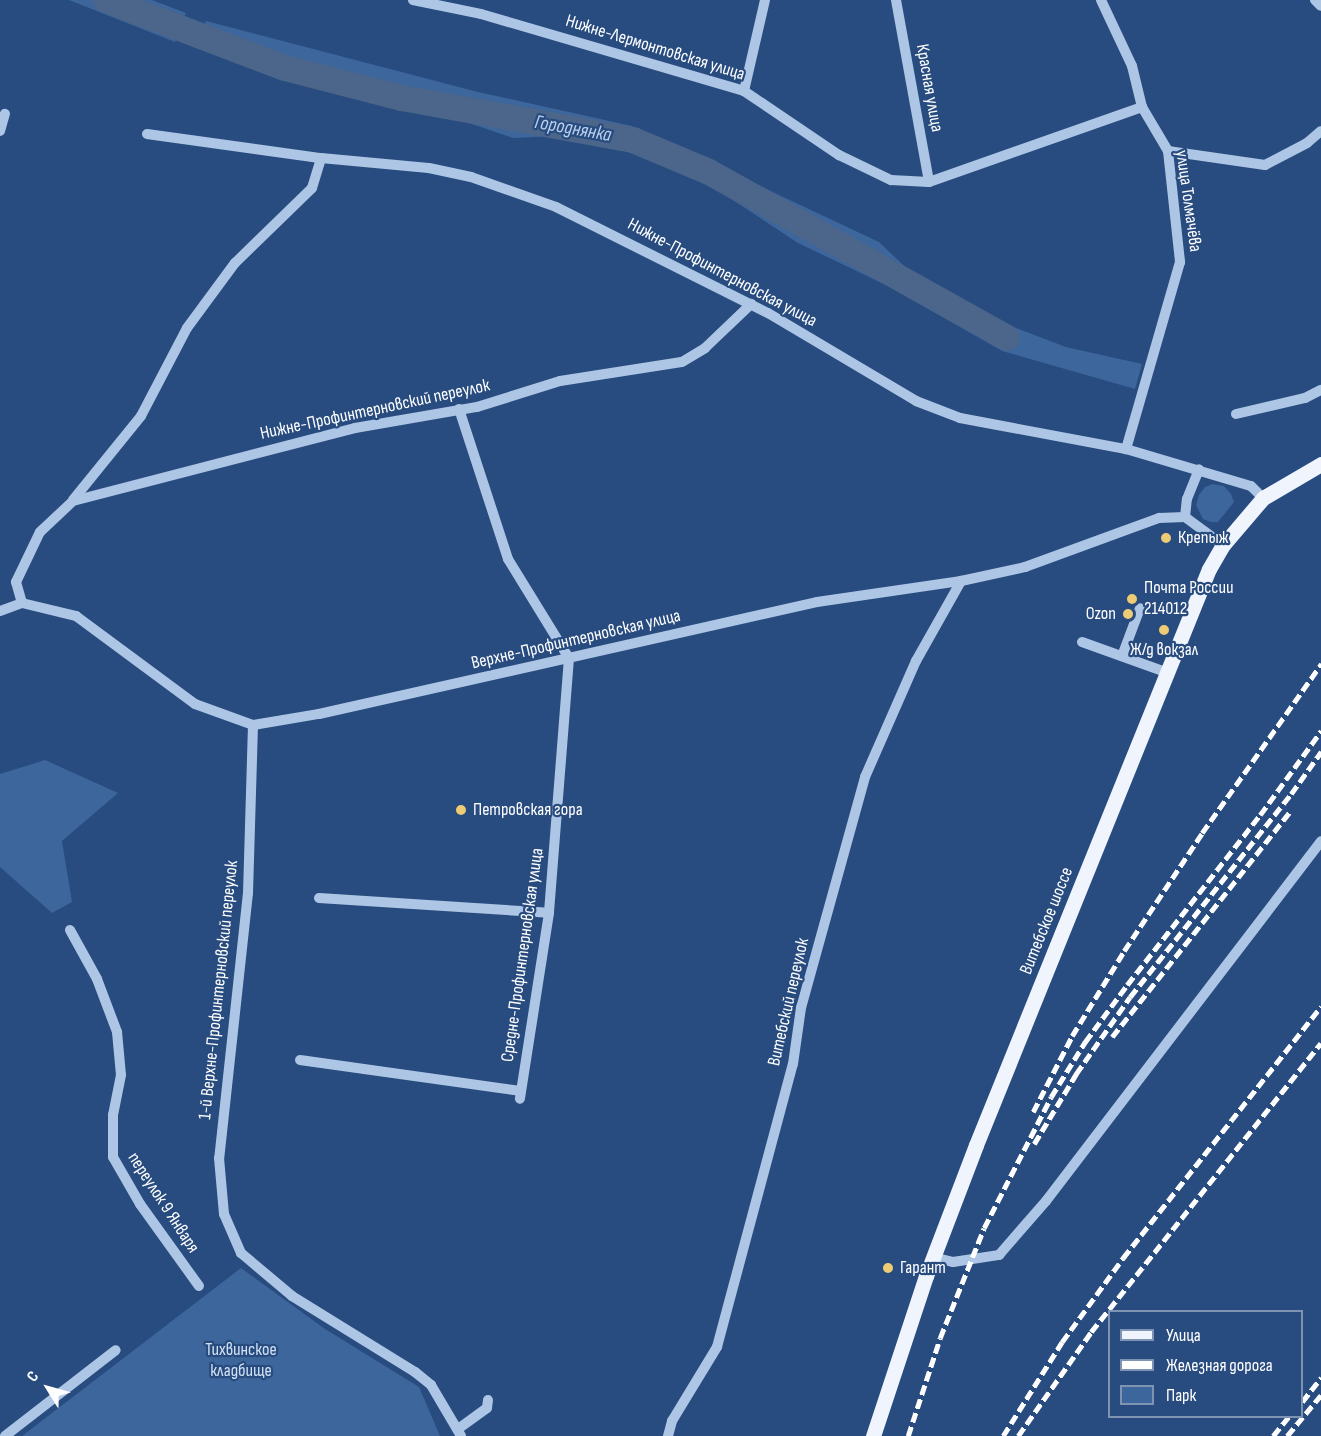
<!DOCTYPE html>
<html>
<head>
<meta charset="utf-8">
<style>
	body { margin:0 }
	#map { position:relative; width:1321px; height:1436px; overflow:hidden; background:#284c7f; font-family:"Sofia Sans Condensed",sans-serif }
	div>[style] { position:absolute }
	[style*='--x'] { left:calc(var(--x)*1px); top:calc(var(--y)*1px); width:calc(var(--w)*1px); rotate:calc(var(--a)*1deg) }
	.green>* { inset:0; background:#3c669c }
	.river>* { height:26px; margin:-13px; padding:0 13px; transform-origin:13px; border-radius:13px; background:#4b668a }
	.minor>* { height:10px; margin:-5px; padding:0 5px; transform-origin:5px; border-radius:5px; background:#aec6e5 }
	.major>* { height:15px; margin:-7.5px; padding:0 7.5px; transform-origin:7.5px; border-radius:7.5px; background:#eff4fd }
	.rail>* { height:4.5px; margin-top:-2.25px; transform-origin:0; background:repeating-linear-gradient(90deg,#fff 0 10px,transparent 0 14.5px) }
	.dots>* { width:16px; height:16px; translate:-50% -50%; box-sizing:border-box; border:3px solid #284c7f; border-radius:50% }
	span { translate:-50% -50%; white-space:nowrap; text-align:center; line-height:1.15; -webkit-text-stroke:4.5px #284c7f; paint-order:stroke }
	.street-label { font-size:18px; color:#fff }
	.poi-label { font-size:18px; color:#fff }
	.left { translate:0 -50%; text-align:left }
	.right { translate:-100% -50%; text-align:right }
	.park-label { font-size:18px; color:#d1e1f4 }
	.water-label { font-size:20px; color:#bad0ed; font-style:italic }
	.legend { position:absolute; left:1108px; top:1310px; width:195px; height:108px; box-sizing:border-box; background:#284c7f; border:2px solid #7e94b2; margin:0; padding:8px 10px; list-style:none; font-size:18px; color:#fff }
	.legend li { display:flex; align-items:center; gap:12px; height:30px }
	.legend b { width:30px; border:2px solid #7e94b2 }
	.north { position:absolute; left:18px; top:1358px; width:60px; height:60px; -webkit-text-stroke:4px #284c7f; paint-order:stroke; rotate:307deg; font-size:16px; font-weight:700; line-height:24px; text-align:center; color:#fff }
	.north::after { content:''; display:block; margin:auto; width:21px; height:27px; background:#fff; clip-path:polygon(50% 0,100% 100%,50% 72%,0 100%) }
</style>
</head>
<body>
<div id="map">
	<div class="green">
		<i style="clip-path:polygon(69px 0,152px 0,186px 13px,175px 42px)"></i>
		<i style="clip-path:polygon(206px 21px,478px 92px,632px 126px,879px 242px,920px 281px,987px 317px,1066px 347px,1142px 364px,1135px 389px,1002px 351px,890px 287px,798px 243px,683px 167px,578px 135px,513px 138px,443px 114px,193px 46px)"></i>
		<i style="clip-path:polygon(1213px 484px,1224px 486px,1231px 494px,1234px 502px,1218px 522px,1211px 522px,1203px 519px,1196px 505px,1199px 495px,1205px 487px)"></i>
		<i style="clip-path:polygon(45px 760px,118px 793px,62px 841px,72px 902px,52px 913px,0 867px,0 774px)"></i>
		<i style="clip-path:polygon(241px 1268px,325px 1329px,419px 1387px,440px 1436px,22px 1436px)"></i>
	</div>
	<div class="river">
		<i style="--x:106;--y:0;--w:191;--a:20.8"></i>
		<i style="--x:285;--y:68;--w:121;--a:14.4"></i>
		<i style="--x:402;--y:98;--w:235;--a:10.3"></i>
		<i style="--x:633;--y:140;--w:82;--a:22.8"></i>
		<i style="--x:709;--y:172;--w:341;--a:29.1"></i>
	</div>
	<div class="minor">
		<i style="--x:413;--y:0;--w:69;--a:11.6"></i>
		<i style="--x:481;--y:14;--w:274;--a:16.3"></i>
		<i style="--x:744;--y:91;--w:115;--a:34"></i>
		<i style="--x:839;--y:155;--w:58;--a:25.7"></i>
		<i style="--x:891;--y:180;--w:38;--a:3"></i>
		<i style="--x:929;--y:182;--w:226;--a:-19.4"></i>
		<i style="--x:896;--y:0;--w:185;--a:79.7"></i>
		<i style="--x:1101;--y:0;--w:73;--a:64.8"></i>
		<i style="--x:1132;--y:66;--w:42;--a:76.3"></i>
		<i style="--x:1142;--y:107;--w:51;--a:59.4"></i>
		<i style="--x:1168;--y:151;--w:112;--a:83.8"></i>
		<i style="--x:1180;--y:262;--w:195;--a:106.1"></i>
		<i style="--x:1315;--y:0;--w:8;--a:45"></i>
		<i style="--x:744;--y:91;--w:93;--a:-77"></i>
		<i style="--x:0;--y:131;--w:18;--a:-74"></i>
		<i style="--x:147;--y:134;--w:176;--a:7.9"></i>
		<i style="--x:321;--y:158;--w:108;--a:5.3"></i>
		<i style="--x:429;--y:168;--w:43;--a:12.1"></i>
		<i style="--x:471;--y:177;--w:90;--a:19.4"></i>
		<i style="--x:556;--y:207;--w:237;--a:26.6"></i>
		<i style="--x:768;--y:313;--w:172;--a:30.7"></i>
		<i style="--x:916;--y:401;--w:47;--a:21.1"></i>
		<i style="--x:960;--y:418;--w:169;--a:10.6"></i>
		<i style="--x:1126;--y:449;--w:130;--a:16.5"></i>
		<i style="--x:1251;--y:486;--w:17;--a:45"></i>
		<i style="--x:1168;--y:151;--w:98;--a:8.2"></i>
		<i style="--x:1265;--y:165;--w:47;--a:-27.6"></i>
		<i style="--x:1307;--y:143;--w:18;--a:-41"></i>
		<i style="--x:459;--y:409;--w:158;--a:71.9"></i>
		<i style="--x:508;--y:559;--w:116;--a:58.4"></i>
		<i style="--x:569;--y:658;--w:256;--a:94.5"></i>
		<i style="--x:549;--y:913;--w:188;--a:98.9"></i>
		<i style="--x:1236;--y:414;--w:71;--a:-13.1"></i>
		<i style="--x:1305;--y:398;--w:18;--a:-27"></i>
		<i style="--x:73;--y:500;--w:108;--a:-51"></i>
		<i style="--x:141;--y:416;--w:99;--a:-62.4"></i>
		<i style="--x:187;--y:328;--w:81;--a:-53.6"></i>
		<i style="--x:235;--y:263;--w:107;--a:-44.2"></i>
		<i style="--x:312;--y:188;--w:31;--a:-73"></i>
		<i style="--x:1185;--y:517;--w:18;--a:-84"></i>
		<i style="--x:1187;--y:499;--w:32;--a:-68"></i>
		<i style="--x:22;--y:603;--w:22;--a:-106"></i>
		<i style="--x:16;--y:582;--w:55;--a:-64.4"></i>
		<i style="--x:40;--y:532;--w:45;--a:-43.2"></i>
		<i style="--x:73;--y:501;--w:291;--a:-14.5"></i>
		<i style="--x:355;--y:428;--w:124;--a:-9.8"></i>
		<i style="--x:477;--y:407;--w:87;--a:-17.4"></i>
		<i style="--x:560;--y:381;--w:123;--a:-8.9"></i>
		<i style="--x:682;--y:362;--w:27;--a:-31"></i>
		<i style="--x:705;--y:348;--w:64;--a:-43.7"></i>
		<i style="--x:0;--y:611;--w:23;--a:-20"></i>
		<i style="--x:22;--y:603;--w:56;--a:13.5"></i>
		<i style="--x:76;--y:616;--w:148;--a:36.5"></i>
		<i style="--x:195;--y:704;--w:62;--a:19.9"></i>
		<i style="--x:253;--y:725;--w:67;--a:-9.5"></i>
		<i style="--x:319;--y:714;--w:510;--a:-12.67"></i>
		<i style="--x:817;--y:602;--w:146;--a:-8.3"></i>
		<i style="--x:961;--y:581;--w:66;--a:-12.3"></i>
		<i style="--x:1025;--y:567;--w:143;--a:-20.1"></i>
		<i style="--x:1159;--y:518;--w:26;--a:-2"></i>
		<i style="--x:1185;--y:517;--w:47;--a:36.4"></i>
		<i style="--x:1082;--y:642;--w:91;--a:19.8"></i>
		<i style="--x:1122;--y:656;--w:51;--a:-69.4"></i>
		<i style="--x:253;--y:725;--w:168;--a:91.7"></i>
		<i style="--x:248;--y:893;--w:267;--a:96.2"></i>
		<i style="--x:219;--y:1158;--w:56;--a:84.9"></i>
		<i style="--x:224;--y:1214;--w:43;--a:66.4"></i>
		<i style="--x:241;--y:1253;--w:67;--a:40.1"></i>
		<i style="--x:292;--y:1296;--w:145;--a:31.7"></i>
		<i style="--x:415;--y:1372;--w:21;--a:39"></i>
		<i style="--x:431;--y:1385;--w:59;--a:59.5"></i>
		<i style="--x:319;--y:898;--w:230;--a:3.7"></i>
		<i style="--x:70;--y:930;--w:56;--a:61.1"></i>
		<i style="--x:97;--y:979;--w:57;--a:69.3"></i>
		<i style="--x:117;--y:1032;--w:43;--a:84.7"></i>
		<i style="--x:121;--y:1075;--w:41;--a:101.3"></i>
		<i style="--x:113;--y:1115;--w:42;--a:90"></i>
		<i style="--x:113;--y:1157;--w:54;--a:60.1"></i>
		<i style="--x:140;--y:1204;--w:101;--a:54.3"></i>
		<i style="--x:300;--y:1060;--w:223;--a:8"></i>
		<i style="--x:933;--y:1257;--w:21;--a:14"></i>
		<i style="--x:953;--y:1262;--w:47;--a:-8.7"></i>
		<i style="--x:999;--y:1255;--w:72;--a:-49"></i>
		<i style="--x:1046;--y:1201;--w:453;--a:-52.6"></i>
		<i style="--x:458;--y:1429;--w:36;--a:-36"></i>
		<i style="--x:487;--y:1408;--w:8;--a:-83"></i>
		<i style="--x:5;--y:1436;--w:140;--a:-37.8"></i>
		<i style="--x:668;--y:1436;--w:16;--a:-75"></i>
		<i style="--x:672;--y:1421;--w:87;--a:-58.7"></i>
		<i style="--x:717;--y:1347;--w:293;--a:-75"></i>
		<i style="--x:793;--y:1064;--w:57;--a:-81.9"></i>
		<i style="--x:801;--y:1008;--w:240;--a:-74.5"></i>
		<i style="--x:865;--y:777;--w:127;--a:-66.3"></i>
		<i style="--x:916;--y:661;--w:92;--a:-60.6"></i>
	</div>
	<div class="major">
		<i style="--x:873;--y:1436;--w:169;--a:-71.7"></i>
		<i style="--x:926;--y:1276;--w:140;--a:-69.1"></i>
		<i style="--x:976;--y:1145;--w:621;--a:-67.98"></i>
		<i style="--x:1209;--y:569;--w:28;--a:-60"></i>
		<i style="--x:1223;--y:545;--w:62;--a:-49.6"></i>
		<i style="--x:1263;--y:498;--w:67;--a:-30.4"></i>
	</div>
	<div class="rail">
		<i style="--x:1112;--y:1037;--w:287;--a:-51.7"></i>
		<i style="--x:1033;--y:1112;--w:85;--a:-62.8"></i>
		<i style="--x:1072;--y:1036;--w:100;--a:-58.5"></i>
		<i style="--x:1124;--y:951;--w:141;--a:-56.5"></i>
		<i style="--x:1202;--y:833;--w:207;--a:-54.8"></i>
		<i style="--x:1034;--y:1144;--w:82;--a:-59"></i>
		<i style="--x:1076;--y:1074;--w:94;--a:-55"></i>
		<i style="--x:1130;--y:997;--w:259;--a:-51.6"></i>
		<i style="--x:1291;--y:794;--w:52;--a:-54.5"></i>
		<i style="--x:1302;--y:1402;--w:31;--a:-52"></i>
		<i style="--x:908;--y:1436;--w:103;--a:-71.9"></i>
		<i style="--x:940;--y:1338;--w:118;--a:-68.2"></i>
		<i style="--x:984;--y:1228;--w:147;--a:-62.9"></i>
		<i style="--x:1051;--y:1097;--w:65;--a:-58.3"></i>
		<i style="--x:1085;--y:1042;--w:71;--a:-53.6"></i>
		<i style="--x:1127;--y:985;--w:216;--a:-52"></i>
		<i style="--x:1260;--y:815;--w:104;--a:-54"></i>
		<i style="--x:1003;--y:1436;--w:111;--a:-57.9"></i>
		<i style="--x:1062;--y:1342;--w:104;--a:-54"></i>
		<i style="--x:1123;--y:1258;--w:320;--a:-51.8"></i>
		<i style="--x:1018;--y:1436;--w:127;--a:-54.9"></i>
		<i style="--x:1091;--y:1332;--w:369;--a:-51.5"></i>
		<i style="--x:1273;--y:1436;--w:26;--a:-51"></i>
		<i style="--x:1287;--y:1436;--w:53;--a:-50.3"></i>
	</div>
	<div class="dots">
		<i style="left:1166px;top:538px;background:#edcc75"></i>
		<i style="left:1132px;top:599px;background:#edcc75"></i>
		<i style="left:1128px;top:614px;background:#edcc75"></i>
		<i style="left:1164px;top:630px;background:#edcc75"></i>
		<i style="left:461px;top:810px;background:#edcc75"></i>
		<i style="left:888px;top:1268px;background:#edcc75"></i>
	</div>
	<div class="street-label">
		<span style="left:655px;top:48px;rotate:17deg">Нижне-Лермонтовская улица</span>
		<span style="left:929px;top:88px;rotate:80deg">Красная улица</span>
		<span style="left:1188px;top:201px;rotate:82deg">улица Толмачёва</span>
		<span style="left:722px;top:273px;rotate:28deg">Нижне-Профинтерновская улица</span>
		<span style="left:375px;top:410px;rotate:-12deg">Нижне-Профинтерновский переулок</span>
		<span style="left:576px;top:640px;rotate:-13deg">Верхне-Профинтерновская улица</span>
		<span style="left:1047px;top:921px;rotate:-68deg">Витебское шоссе</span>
		<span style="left:523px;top:955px;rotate:-82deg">Средне-Профинтерновская улица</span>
		<span style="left:219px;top:990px;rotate:-84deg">1-й Верхне-Профинтерновский переулок</span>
		<span style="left:789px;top:1002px;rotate:-77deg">Витебский переулок</span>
		<span style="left:163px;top:1203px;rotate:57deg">переулок 9 Января</span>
	</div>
	<div class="poi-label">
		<span class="left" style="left:1178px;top:538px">Крепыж</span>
		<span class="left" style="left:1144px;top:599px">Почта России<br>214012</span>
		<span class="right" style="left:1116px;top:614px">Ozon</span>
		<span style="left:1164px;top:650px">Ж/д вокзал</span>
		<span class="left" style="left:473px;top:810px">Петровская гора</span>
		<span class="left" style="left:900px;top:1268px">Гарант</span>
	</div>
	<div class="park-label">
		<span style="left:241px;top:1361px">Тихвинское<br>кладбище</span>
	</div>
	<div class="water-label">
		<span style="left:573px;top:129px;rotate:10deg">Городнянка</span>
	</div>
	<ul class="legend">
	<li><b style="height:8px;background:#eff4fd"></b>Улица</li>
	<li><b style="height:8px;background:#fff"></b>Железная дорога</li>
	<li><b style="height:16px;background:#3c669c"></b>Парк</li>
	</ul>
	<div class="north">С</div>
</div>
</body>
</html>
